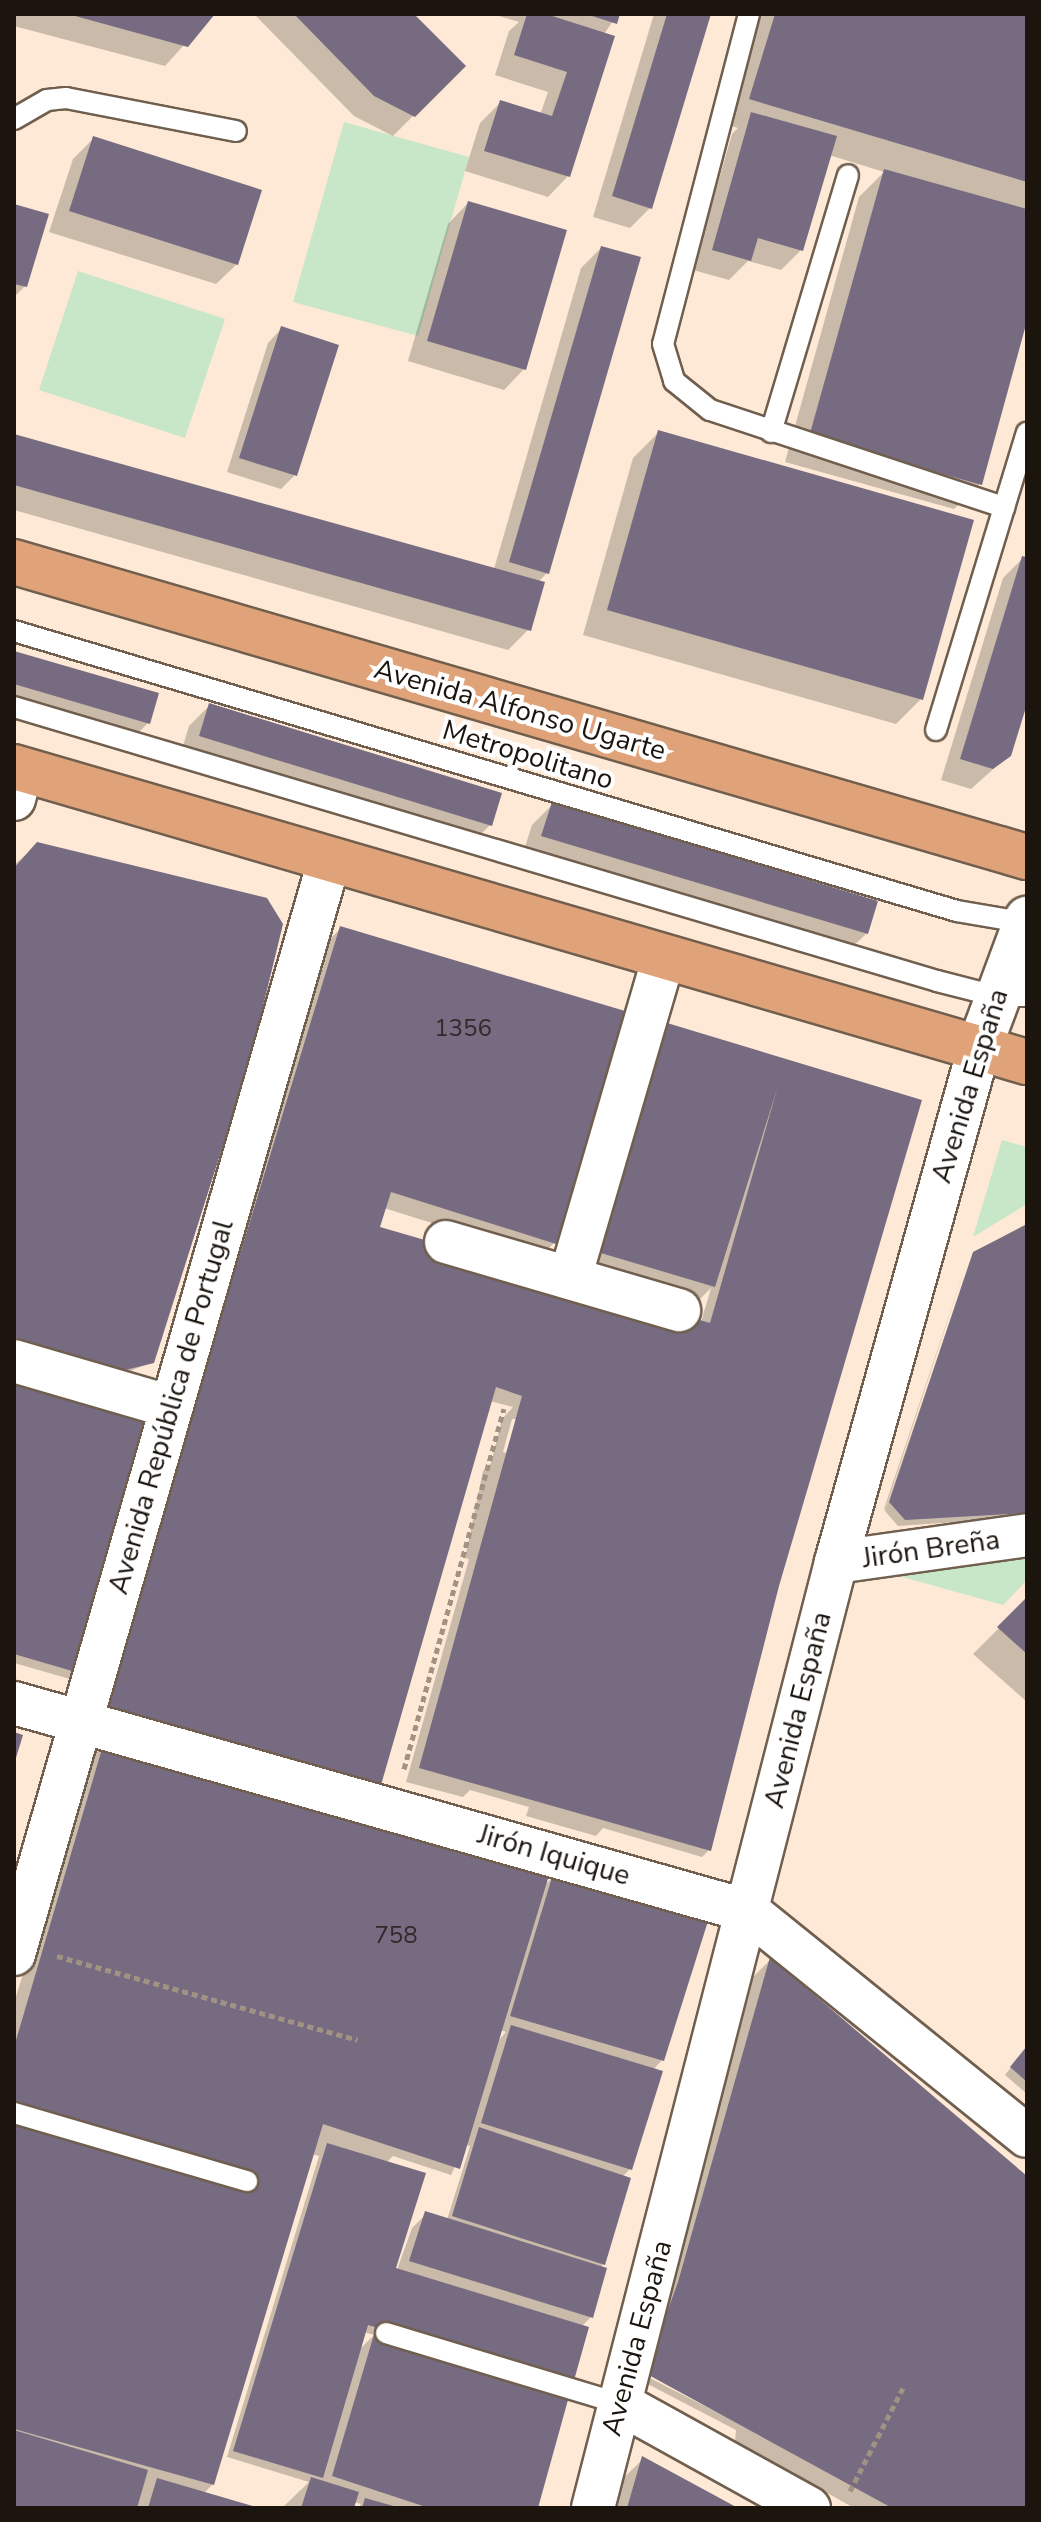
<!DOCTYPE html>
<html>
<head>
<meta charset="utf-8">
<style>
	body { margin:0 }
	#map { position:relative; width:1041px; height:2522px; overflow:hidden; background:#fde9d5; font-family:"Nunito Sans",sans-serif }
	div>[style] { position:absolute }
	[style*='--x'] { left:calc(var(--x)*1px); top:calc(var(--y)*1px); width:calc(var(--w)*1px); rotate:calc(var(--a)*1deg) }
	.green>* { inset:0; background:#c8e7c8 }
	.shadow>* { inset:0; background:#0003 }
	.building>* { inset:0; background:#766b80 }
	.path>* { height:5px; margin-top:-2.5px; transform-origin:0; background:repeating-linear-gradient(90deg,#a19284 0 6px,transparent 0 10px) }
	.roads { filter:drop-shadow(2px 0 #705f4e) drop-shadow(-2px 0 #705f4e) drop-shadow(0 2px #705f4e) drop-shadow(0 -2px #705f4e) }
	.lane>* { height:20px; margin:-10px; padding:0 10px; transform-origin:10px; border-radius:10px; background:#fff }
	.street>* { height:42px; margin:-21px; padding:0 21px; transform-origin:21px; border-radius:21px; background:#fff }
	.secondary>* { height:44px; margin:-22px; padding:0 22px; transform-origin:22px; border-radius:22px; background:#fff }
	.primary>* { height:44px; margin:-22px; padding:0 22px; transform-origin:22px; border-radius:22px; background:#e0a379 }
	span { translate:-50% -50%; white-space:nowrap; text-align:center; line-height:1.15; -webkit-text-stroke:8px #fff; paint-order:stroke }
	.number-label { font-size:24px; color:#322a2a }
	.number-label span { -webkit-text-stroke-width:0 }
	.street-label { font-size:28px; color:#1b150e }
	.frame { position:absolute; inset:0; border:16px solid #1b150e; pointer-events:none }
</style>
</head>
<body>
<div id="map">
	<div class="green">
		<i style="clip-path:polygon(344px 122px,469px 157px,418px 336px,293px 302px)"></i>
		<i style="clip-path:polygon(78px 271px,225px 319px,185px 438px,39px 390px)"></i>
		<i style="clip-path:polygon(1002px 1140px,1027px 1147px,1027px 1204px,973px 1237px)"></i>
		<i style="clip-path:polygon(1027px 1548px,1027px 1580px,1003px 1605px,888px 1573px)"></i>
	</div>
	<div class="shadow">
		<i style="clip-path:polygon(14px 14px,212px 14px,165px 66px,14px 26px)"></i>
		<i style="clip-path:polygon(254px 14px,412px 14px,463px 66px,393px 136px,354px 116px)"></i>
		<i style="clip-path:polygon(492px 14px,618px 14px,604px 34px,568px 176px,548px 197px,465px 171px,480px 123px,501px 102px,540px 115px,548px 92px,495px 75px,509px 31px,519px 22px)"></i>
		<i style="clip-path:polygon(654px 14px,709px 14px,650px 208px,630px 228px,593px 217px)"></i>
		<i style="clip-path:polygon(758px 14px,1027px 14px,1027px 313px,980px 484px,954px 509px,785px 462px,859px 197px,884px 172px,829px 155px,801px 250px,781px 270px,748px 261px,729px 280px,693px 270px,732px 134px,738px 128px,725px 124px)"></i>
		<i style="clip-path:polygon(93px 139px,237px 264px,216px 284px,49px 232px,73px 159px)"></i>
		<i style="clip-path:polygon(468px 203px,564px 231px,524px 369px,504px 390px,408px 361px,448px 224px)"></i>
		<i style="clip-path:polygon(14px 206px,25px 286px,14px 297px)"></i>
		<i style="clip-path:polygon(601px 248px,547px 573px,538px 582px,529px 629px,508px 650px,14px 510px,14px 436px,494px 569px,581px 268px)"></i>
		<i style="clip-path:polygon(282px 328px,295px 475px,281px 489px,227px 472px,268px 343px)"></i>
		<i style="clip-path:polygon(659px 432px,921px 699px,896px 724px,583px 635px,633px 458px)"></i>
		<i style="clip-path:polygon(1023px 558px,1027px 559px,1027px 697px,1009px 755px,971px 789px,941px 780px,1003px 578px)"></i>
		<i style="clip-path:polygon(14px 653px,148px 723px,128px 743px,14px 710px)"></i>
		<i style="clip-path:polygon(210px 705px,490px 825px,470px 845px,180px 756px,189px 726px)"></i>
		<i style="clip-path:polygon(552px 805px,867px 933px,846px 953px,522px 856px,532px 825px)"></i>
		<i style="clip-path:polygon(38px 844px,153px 1362px,117px 1376px,14px 1355px,14px 865px)"></i>
		<i style="clip-path:polygon(evenodd,340px 929px,554px 1243px,540px 1257px,384px 1208px,378px 1229px,701px 1322px,711px 1288px,699px 1300px,561px 1259px,631px 1032px,920px 1102px,777px 1585px,709px 1850px,702px 1857px,603px 1828px,596px 1836px,526px 1816px,529px 1807px,470px 1790px,463px 1797px,406px 1782px,469px 1559px,465px 1558px,483px 1471px,491px 1463px,502px 1419px,513px 1407px,490px 1401px,397px 1728px,89px 1721px,326px 943px,340px 929px,512px 1419px,517px 1419px,506px 1453px,503px 1452px,512px 1419px)"></i>
		<i style="clip-path:polygon(1027px 1224px,1027px 1517px,898px 1526px,885px 1511px,973px 1254px)"></i>
		<i style="clip-path:polygon(968px 1259px,885px 1510px,884px 1509px)"></i>
		<i style="clip-path:polygon(14px 1376px,77px 1672px,70px 1679px,14px 1663px)"></i>
		<i style="clip-path:polygon(1027px 1600px,1027px 1702px,973px 1654px)"></i>
		<i style="clip-path:polygon(evenodd,104px 1745px,543px 1887px,554px 1876px,662px 2060px,653px 2070px,630px 2169px,622px 2177px,591px 2317px,581px 2327px,536px 2508px,358px 2508px,361px 2504px,354px 2502px,352px 2508px,282px 2508px,309px 2482px,227px 2457px,319px 2156px,312px 2154px,213px 2484px,203px 2494px,252px 2508px,140px 2508px,136px 2504px,135px 2508px,14px 2508px,14px 2003px,90px 1759px,104px 1745px,500px 2030px,506px 2032px,496px 2043px,500px 2030px,104px 1745px,465px 2145px,470px 2146px,447px 2220px,426px 2214px,412px 2228px,397px 2270px,393px 2269px,386px 2163px,393px 2156px,451px 2175px,465px 2145px,104px 1745px,364px 2332px,374px 2335px,358px 2351px,364px 2332px)"></i>
		<i style="clip-path:polygon(770px 1960px,1027px 2179px,1027px 2508px,854px 2508px,735px 2441px,736px 2430px,640px 2380px,642px 2374px,738px 2423px,644px 2370px,667px 2304px,659px 2302px,750px 1980px)"></i>
		<i style="clip-path:polygon(1027px 2047px,1027px 2094px,1005px 2075px)"></i>
		<i style="clip-path:polygon(643px 2459px,734px 2508px,606px 2508px,611px 2490px)"></i>
	</div>
	<div class="building">
		<i style="clip-path:polygon(68px 14px,215px 14px,188px 47px)"></i>
		<i style="clip-path:polygon(294px 14px,414px 14px,466px 66px,415px 117px,374px 96px)"></i>
		<i style="clip-path:polygon(527px 14px,546px 14px,615px 36px,570px 177px,484px 151px,500px 100px,552px 116px,567px 72px,514px 55px)"></i>
		<i style="clip-path:polygon(586px 14px,620px 14px,617px 24px)"></i>
		<i style="clip-path:polygon(667px 14px,711px 14px,652px 209px,612px 196px)"></i>
		<i style="clip-path:polygon(775px 14px,1027px 14px,1027px 182px,749px 99px)"></i>
		<i style="clip-path:polygon(751px 112px,837px 136px,803px 251px,758px 238px,751px 261px,712px 250px)"></i>
		<i style="clip-path:polygon(93px 136px,262px 190px,238px 265px,69px 211px)"></i>
		<i style="clip-path:polygon(884px 169px,1027px 209px,1027px 321px,982px 485px,809px 437px)"></i>
		<i style="clip-path:polygon(468px 201px,567px 230px,526px 370px,427px 341px)"></i>
		<i style="clip-path:polygon(14px 204px,49px 214px,27px 287px,14px 284px)"></i>
		<i style="clip-path:polygon(601px 246px,641px 257px,549px 574px,509px 562px)"></i>
		<i style="clip-path:polygon(281px 326px,339px 345px,297px 476px,239px 458px)"></i>
		<i style="clip-path:polygon(658px 430px,974px 520px,923px 700px,607px 610px)"></i>
		<i style="clip-path:polygon(14px 434px,545px 582px,531px 631px,14px 485px)"></i>
		<i style="clip-path:polygon(1022px 556px,1027px 557px,1027px 704px,1011px 756px,993px 769px,960px 759px)"></i>
		<i style="clip-path:polygon(14px 651px,159px 693px,150px 724px,14px 684px)"></i>
		<i style="clip-path:polygon(209px 703px,502px 793px,492px 826px,199px 736px)"></i>
		<i style="clip-path:polygon(552px 802px,878px 901px,868px 934px,541px 836px)"></i>
		<i style="clip-path:polygon(37px 842px,267px 898px,283px 924px,250px 1060px,154px 1363px,125px 1370px,14px 1337px,14px 868px)"></i>
		<i style="clip-path:polygon(340px 926px,625px 1011px,556px 1244px,391px 1192px,380px 1227px,710px 1323px,778px 1086px,715px 1287px,574px 1245px,644px 1016px,922px 1100px,779px 1586px,711px 1851px,419px 1768px,522px 1396px,496px 1387px,379px 1792px,102px 1707px)"></i>
		<i style="clip-path:polygon(1027px 1224px,1027px 1513px,905px 1520px,889px 1502px,973px 1252px)"></i>
		<i style="clip-path:polygon(14px 1374px,149px 1416px,79px 1673px,14px 1654px)"></i>
		<i style="clip-path:polygon(1027px 1597px,1027px 1654px,997px 1627px)"></i>
		<i style="clip-path:polygon(14px 1732px,23px 1735px,15px 1761px,14px 1761px)"></i>
		<i style="clip-path:polygon(104px 1742px,550px 1872px,460px 2169px,323px 2124px,214px 2485px,14px 2429px,14px 2047px)"></i>
		<i style="clip-path:polygon(553px 1874px,708px 1921px,664px 2061px,510px 2016px)"></i>
		<i style="clip-path:polygon(770px 1957px,1027px 2176px,1027px 2508px,892px 2508px,645px 2373px,678px 2282px)"></i>
		<i style="clip-path:polygon(511px 2025px,663px 2071px,632px 2170px,481px 2123px)"></i>
		<i style="clip-path:polygon(1027px 2046px,1027px 2082px,1010px 2067px)"></i>
		<i style="clip-path:polygon(479px 2127px,631px 2178px,605px 2265px,452px 2216px)"></i>
		<i style="clip-path:polygon(327px 2143px,426px 2173px,396px 2268px,589px 2327px,573px 2384px,368px 2325px,323px 2478px,233px 2451px)"></i>
		<i style="clip-path:polygon(425px 2211px,607px 2268px,593px 2318px,409px 2261px)"></i>
		<i style="clip-path:polygon(375px 2331px,571px 2389px,538px 2508px,429px 2508px,332px 2476px)"></i>
		<i style="clip-path:polygon(14px 2430px,148px 2470px,137px 2508px,14px 2508px)"></i>
		<i style="clip-path:polygon(642px 2456px,738px 2508px,627px 2508px)"></i>
		<i style="clip-path:polygon(311px 2477px,359px 2492px,354px 2508px,301px 2508px)"></i>
		<i style="clip-path:polygon(157px 2478px,256px 2507px,256px 2508px,148px 2508px)"></i>
		<i style="clip-path:polygon(365px 2498px,397px 2507px,397px 2508px,362px 2508px)"></i>
	</div>
	<div class="path">
		<i style="--x:404;--y:1769;--w:374;--a:-74.5"></i>
		<i style="--x:57;--y:1956;--w:312;--a:15.6"></i>
		<i style="--x:850;--y:2491;--w:116;--a:-62.8"></i>
	</div>
	<div class="roads">
		<div class="lane">
			<i style="--x:749;--y:14;--w:341;--a:104.6"></i>
			<i style="--x:663;--y:344;--w:39;--a:73"></i>
			<i style="--x:674;--y:381;--w:46;--a:38.9"></i>
			<i style="--x:710;--y:410;--w:310;--a:18.3"></i>
			<i style="--x:14;--y:119;--w:38;--a:-30"></i>
			<i style="--x:47;--y:100;--w:19;--a:-6"></i>
			<i style="--x:66;--y:98;--w:173;--a:11"></i>
			<i style="--x:771;--y:432;--w:268;--a:-73.3"></i>
			<i style="--x:14;--y:631;--w:984;--a:16.54"></i>
			<i style="--x:957;--y:911;--w:71;--a:9.7"></i>
			<i style="--x:14;--y:707;--w:963;--a:16.53"></i>
			<i style="--x:937;--y:981;--w:61;--a:14.3"></i>
			<i style="--x:996;--y:996;--w:31;--a:0"></i>
			<i style="--x:936;--y:730;--w:311;--a:-73"></i>
			<i style="--x:14;--y:2113;--w:243;--a:16.3"></i>
			<i style="--x:386;--y:2333;--w:245;--a:16.8"></i>
		</div>
		<div class="street">
			<i style="--x:14;--y:799;--w:30;--a:-75"></i>
			<i style="--x:446;--y:1242;--w:243;--a:16.3"></i>
			<i style="--x:570;--y:1278;--w:335;--a:-73.7"></i>
			<i style="--x:14;--y:1361;--w:164;--a:16.3"></i>
			<i style="--x:836;--y:1562;--w:193;--a:-8"></i>
			<i style="--x:14;--y:1703;--w:763;--a:15.82"></i>
			<i style="--x:748;--y:1911;--w:358;--a:38.9"></i>
			<i style="--x:14;--y:1954;--w:1137;--a:-73.92"></i>
			<i style="--x:621;--y:2404;--w:215;--a:29"></i>
			<i style="--x:593;--y:2508;--w:977;--a:-75.59"></i>
			<i style="--x:836;--y:1562;--w:534;--a:-74.45"></i>
		</div>
		<div class="secondary">
			<i style="--x:979;--y:1048;--w:138;--a:-69.6"></i>
		</div>
		<div class="primary">
			<i style="--x:14;--y:562;--w:1055;--a:16.24"></i>
			<i style="--x:14;--y:767;--w:1055;--a:16.24"></i>
		</div>
	</div>
	<div class="number-label">
		<span style="left:463px;top:1029px">1356</span>
		<span style="left:396px;top:1936px">758</span>
	</div>
	<div class="street-label">
		<span style="left:520px;top:710px;rotate:16deg">Avenida Alfonso Ugarte</span>
		<span style="left:528px;top:755px;rotate:17deg">Metropolitano</span>
		<span style="left:970px;top:1086px;rotate:-73deg">Avenida España</span>
		<span style="left:171px;top:1407px;rotate:-74deg">Avenida República de Portugal</span>
		<span style="left:931px;top:1549px;rotate:-8deg">Jirón Breña</span>
		<span style="left:798px;top:1710px;rotate:-76deg">Avenida España</span>
		<span style="left:554px;top:1855px;rotate:16deg">Jirón Iquique</span>
		<span style="left:637px;top:2338px;rotate:-75deg">Avenida España</span>
	</div>
	<div class="frame"></div>
</div>
</body>
</html>
